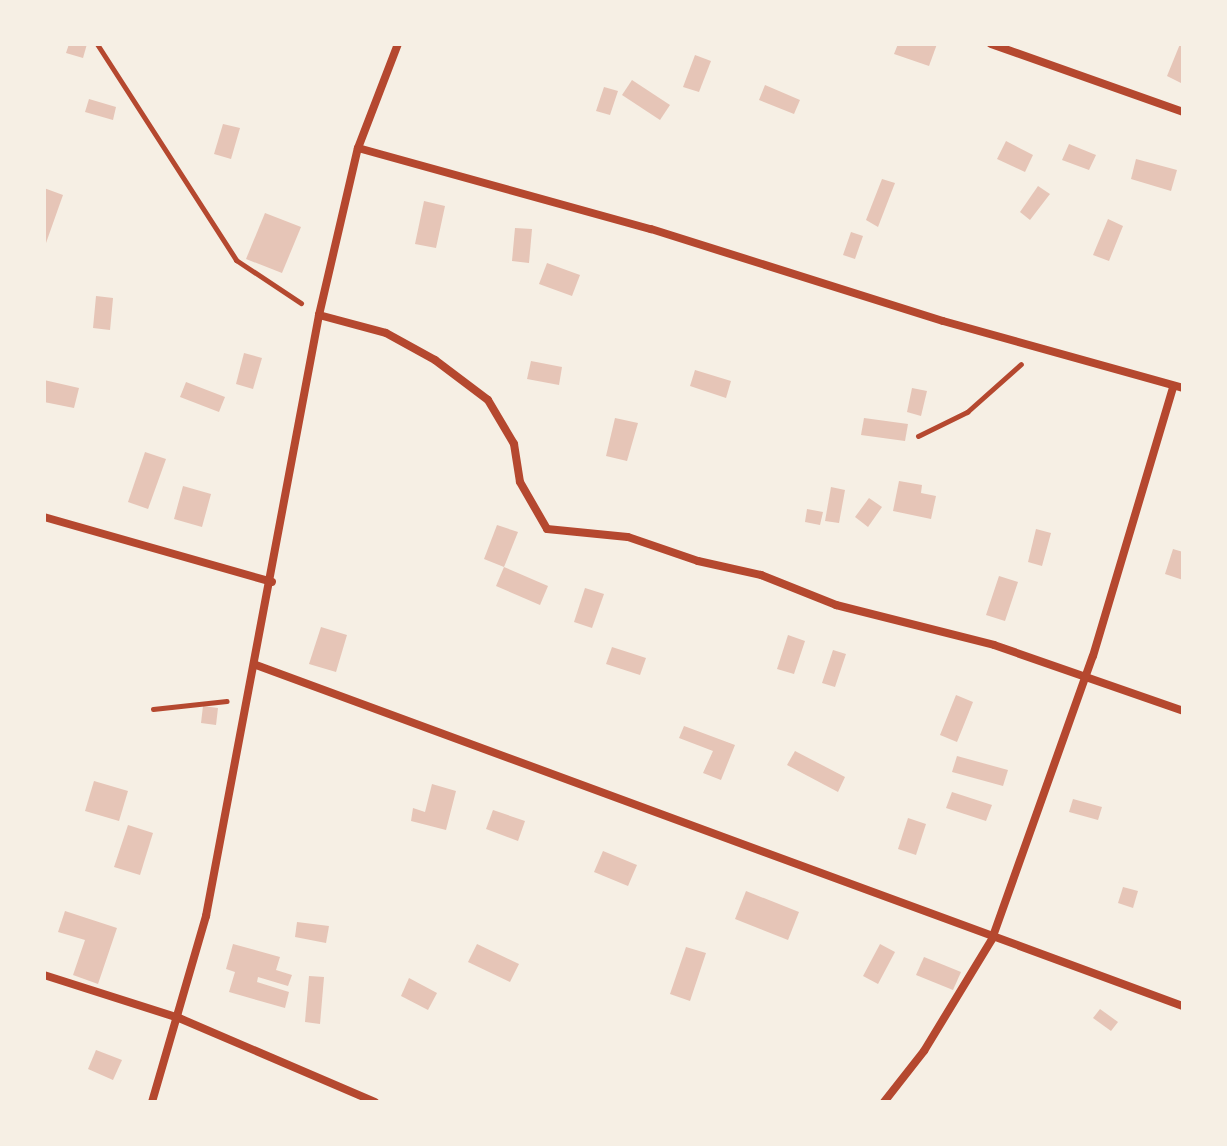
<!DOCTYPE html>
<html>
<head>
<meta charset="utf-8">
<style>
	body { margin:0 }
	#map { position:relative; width:1227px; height:1146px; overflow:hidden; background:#f6efe4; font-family:"Sofia Sans Condensed",sans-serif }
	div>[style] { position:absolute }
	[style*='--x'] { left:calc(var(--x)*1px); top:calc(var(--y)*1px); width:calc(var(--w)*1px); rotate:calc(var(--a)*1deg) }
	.building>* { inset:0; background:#e6c5b7 }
	.path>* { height:5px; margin:-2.5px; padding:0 2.5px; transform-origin:2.5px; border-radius:2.5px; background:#b5482f }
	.minor>* { height:8px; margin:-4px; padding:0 4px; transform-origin:4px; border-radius:4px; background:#b5482f }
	span { translate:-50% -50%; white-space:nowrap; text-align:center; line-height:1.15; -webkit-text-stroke:8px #f6efe4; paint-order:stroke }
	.frame { position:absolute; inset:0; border:46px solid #f6efe4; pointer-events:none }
</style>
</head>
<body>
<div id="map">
	<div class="building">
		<i style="clip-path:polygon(69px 44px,87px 44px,83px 58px,66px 53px)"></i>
		<i style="clip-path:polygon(898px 44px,937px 44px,929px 66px,894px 54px)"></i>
		<i style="clip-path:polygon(1180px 44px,1183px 44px,1181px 83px,1167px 76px)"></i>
		<i style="clip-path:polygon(695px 55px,711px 61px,699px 92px,683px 87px)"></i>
		<i style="clip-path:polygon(632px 80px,670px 105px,660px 120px,622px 95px)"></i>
		<i style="clip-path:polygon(765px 85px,800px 100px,794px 114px,759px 100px)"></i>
		<i style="clip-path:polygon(604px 87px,618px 91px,610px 115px,596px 111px)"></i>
		<i style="clip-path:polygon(89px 99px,116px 107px,113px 120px,85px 112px)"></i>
		<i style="clip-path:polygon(223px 124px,240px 128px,231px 159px,214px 154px)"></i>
		<i style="clip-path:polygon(1006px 141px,1033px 155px,1025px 172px,997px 159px)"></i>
		<i style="clip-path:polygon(1069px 144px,1096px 155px,1089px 170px,1062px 160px)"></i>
		<i style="clip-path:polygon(1136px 159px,1177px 170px,1171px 191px,1131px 179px)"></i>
		<i style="clip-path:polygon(882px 179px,895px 183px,878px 227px,866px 220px)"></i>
		<i style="clip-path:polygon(1038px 186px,1050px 194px,1030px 220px,1020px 212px)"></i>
		<i style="clip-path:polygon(44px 188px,63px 195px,46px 243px,44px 243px)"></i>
		<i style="clip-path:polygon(424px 201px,445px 206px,436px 248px,415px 244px)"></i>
		<i style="clip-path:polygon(265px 213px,301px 227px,282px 273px,246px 259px)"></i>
		<i style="clip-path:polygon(1108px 219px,1123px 226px,1109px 261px,1093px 255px)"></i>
		<i style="clip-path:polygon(515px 228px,532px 229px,529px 263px,512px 261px)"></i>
		<i style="clip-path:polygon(851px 232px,863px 236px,855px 259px,843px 255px)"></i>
		<i style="clip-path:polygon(547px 263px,580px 275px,572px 296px,539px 284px)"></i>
		<i style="clip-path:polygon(96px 296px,113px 298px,110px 330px,93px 328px)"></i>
		<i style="clip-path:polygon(244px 353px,262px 358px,253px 389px,236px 384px)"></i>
		<i style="clip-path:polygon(531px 361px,562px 367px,559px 385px,527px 379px)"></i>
		<i style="clip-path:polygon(695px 370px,731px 381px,726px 398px,690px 386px)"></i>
		<i style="clip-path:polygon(44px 380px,79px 388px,74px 408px,44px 402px)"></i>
		<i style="clip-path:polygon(186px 382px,225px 397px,219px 412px,180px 397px)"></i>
		<i style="clip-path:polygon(912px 388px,927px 391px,921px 416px,907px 412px)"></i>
		<i style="clip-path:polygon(615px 418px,638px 423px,627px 461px,606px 456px)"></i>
		<i style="clip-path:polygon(864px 418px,908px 424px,905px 441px,861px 435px)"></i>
		<i style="clip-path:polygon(145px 452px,166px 459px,148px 509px,128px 502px)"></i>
		<i style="clip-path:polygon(899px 481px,922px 485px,921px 493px,936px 496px,931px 519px,893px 511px)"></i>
		<i style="clip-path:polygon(183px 486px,211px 494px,202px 527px,174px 519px)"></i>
		<i style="clip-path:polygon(831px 487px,845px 490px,839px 523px,825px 521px)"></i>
		<i style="clip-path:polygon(869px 498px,882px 507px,868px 527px,855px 517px)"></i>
		<i style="clip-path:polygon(807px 509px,823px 512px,820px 525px,805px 522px)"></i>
		<i style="clip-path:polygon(497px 525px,518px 532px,504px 567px,484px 559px)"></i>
		<i style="clip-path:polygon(1036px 529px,1051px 533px,1042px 566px,1028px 562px)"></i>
		<i style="clip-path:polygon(1173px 549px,1183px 552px,1183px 580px,1165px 574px)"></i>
		<i style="clip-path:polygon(504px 567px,548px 586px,540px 605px,496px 586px)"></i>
		<i style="clip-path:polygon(999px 576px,1018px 582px,1005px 621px,986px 615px)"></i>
		<i style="clip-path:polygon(585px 588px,604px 594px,592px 628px,574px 622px)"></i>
		<i style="clip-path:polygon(321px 627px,347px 635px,336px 672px,309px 664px)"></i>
		<i style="clip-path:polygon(788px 635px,805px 641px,794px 674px,777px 669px)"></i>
		<i style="clip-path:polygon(612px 647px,646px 658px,640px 675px,606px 664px)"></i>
		<i style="clip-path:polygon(833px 650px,846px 654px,835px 687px,822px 683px)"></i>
		<i style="clip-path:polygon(956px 695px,973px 702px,957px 742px,940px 735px)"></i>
		<i style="clip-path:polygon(203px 706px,218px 708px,216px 725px,201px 723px)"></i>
		<i style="clip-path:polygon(684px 726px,735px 745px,721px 780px,703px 773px,713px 751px,679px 738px)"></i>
		<i style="clip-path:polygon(795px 751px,845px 777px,838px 792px,787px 765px)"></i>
		<i style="clip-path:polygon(957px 756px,1008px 770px,1003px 786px,952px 772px)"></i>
		<i style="clip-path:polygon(94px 781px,128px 791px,119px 821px,85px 811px)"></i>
		<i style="clip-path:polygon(432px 784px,456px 791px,446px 830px,411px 821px,413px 808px,425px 812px)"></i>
		<i style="clip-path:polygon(952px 792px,992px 805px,986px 821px,946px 808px)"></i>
		<i style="clip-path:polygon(1073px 799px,1102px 807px,1098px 820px,1069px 812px)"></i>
		<i style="clip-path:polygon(493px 810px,525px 821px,518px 841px,486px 829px)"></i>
		<i style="clip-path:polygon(908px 818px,926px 824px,916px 855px,898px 849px)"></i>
		<i style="clip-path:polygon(128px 825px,153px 833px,140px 875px,114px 867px)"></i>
		<i style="clip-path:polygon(603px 851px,637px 865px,628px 886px,594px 872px)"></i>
		<i style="clip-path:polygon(1123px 887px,1138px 891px,1133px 908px,1118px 903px)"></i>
		<i style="clip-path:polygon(746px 891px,799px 912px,788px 940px,735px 919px)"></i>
		<i style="clip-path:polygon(65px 911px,117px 928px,98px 984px,73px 975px,85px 940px,58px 932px)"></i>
		<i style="clip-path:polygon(297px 922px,329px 926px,326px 943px,295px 937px)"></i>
		<i style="clip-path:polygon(233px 944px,280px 957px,276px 970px,292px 975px,288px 986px,258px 977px,257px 982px,289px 992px,285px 1008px,229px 992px,235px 972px,226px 969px)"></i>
		<i style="clip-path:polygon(477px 944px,519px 964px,510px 982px,468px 962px)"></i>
		<i style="clip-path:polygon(880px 944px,895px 952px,878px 984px,863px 976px)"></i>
		<i style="clip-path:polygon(686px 947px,706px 953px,690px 1001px,670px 994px)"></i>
		<i style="clip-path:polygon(924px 957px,961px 972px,953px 990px,916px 975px)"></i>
		<i style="clip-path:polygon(309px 976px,324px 977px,320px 1024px,305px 1022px)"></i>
		<i style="clip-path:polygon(409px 978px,437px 993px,428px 1010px,401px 996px)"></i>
		<i style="clip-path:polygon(1100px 1009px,1118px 1022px,1111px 1031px,1093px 1018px)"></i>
		<i style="clip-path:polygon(96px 1050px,122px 1060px,113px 1080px,88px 1069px)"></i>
	</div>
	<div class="path">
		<i style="--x:97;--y:44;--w:257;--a:57.2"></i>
		<i style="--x:236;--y:260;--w:78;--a:33.5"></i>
		<i style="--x:918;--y:436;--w:55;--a:-26.1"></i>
		<i style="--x:967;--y:412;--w:72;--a:-41.6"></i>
		<i style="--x:153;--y:709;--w:74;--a:-6.2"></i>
	</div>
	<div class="minor">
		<i style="--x:991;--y:44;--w:204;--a:19.5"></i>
		<i style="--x:358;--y:148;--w:304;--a:15.5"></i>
		<i style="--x:651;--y:229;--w:306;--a:17.5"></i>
		<i style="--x:943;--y:321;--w:249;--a:15.6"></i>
		<i style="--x:319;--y:315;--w:69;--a:15"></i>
		<i style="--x:386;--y:333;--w:56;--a:28.9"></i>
		<i style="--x:435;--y:360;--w:66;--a:37"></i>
		<i style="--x:488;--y:400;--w:51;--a:59.4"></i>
		<i style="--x:514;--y:444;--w:38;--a:81"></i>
		<i style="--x:520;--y:482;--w:54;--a:60.1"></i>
		<i style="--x:547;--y:529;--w:81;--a:5.6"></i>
		<i style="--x:628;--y:537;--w:74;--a:18.9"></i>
		<i style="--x:698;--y:561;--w:65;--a:12.5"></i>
		<i style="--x:761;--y:575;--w:81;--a:21.8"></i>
		<i style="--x:836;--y:605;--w:163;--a:14.2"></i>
		<i style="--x:994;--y:645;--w:200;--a:19.2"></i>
		<i style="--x:44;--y:517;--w:237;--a:15.9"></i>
		<i style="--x:256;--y:665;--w:988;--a:20.2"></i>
		<i style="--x:44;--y:975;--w:142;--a:17.7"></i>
		<i style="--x:179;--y:1018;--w:213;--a:23.2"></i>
		<i style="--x:152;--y:1102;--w:194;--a:-73.8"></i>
		<i style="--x:206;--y:916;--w:612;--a:-79.35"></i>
		<i style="--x:319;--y:315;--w:171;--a:-76.9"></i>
		<i style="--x:358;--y:148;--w:111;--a:-69"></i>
		<i style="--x:884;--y:1102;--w:65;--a:-51.9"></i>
		<i style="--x:924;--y:1051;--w:131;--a:-58.7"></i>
		<i style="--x:992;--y:939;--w:300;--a:-70.4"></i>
		<i style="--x:1093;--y:656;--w:281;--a:-73.4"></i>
	</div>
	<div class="frame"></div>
</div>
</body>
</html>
